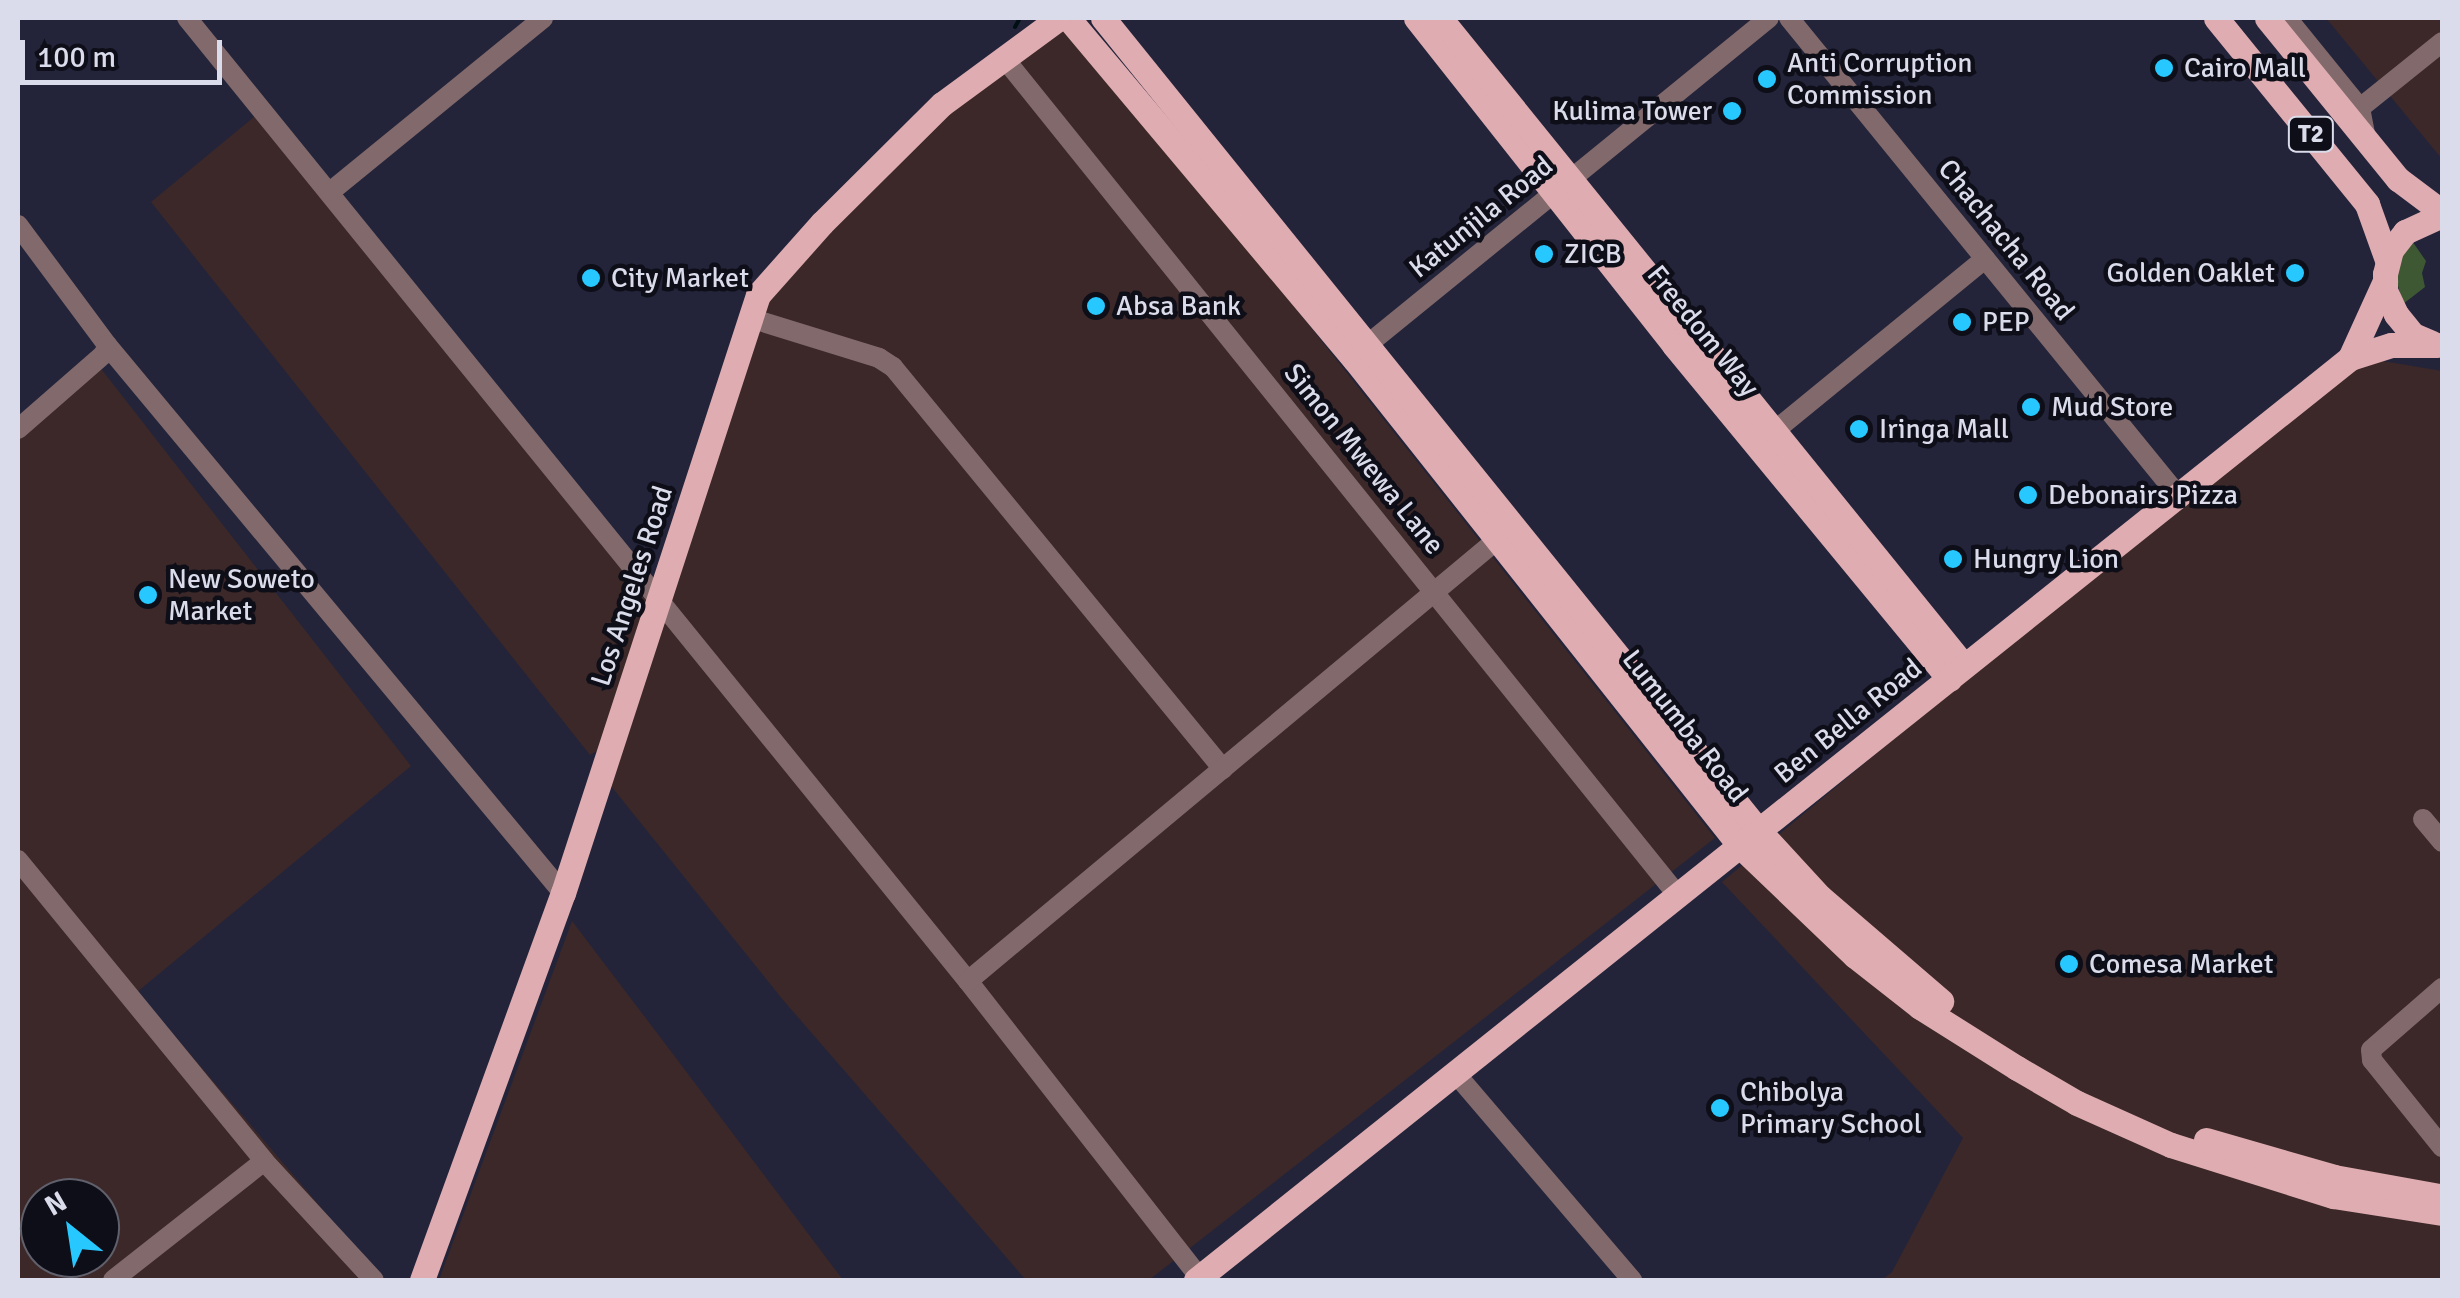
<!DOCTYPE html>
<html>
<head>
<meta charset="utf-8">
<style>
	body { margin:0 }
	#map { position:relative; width:2460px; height:1298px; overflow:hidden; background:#23243a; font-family:Signika,sans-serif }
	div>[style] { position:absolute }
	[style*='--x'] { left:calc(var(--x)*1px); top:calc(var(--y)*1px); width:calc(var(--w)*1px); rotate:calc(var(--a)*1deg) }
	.commercial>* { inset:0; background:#3c2828 }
	.green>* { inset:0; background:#3e5833 }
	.stream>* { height:4px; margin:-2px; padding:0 2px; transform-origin:2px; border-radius:2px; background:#000f14 }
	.minor>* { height:20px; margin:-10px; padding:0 10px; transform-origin:10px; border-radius:10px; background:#82696b }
	.major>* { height:25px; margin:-12.5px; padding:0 12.5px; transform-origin:12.5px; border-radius:12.5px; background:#deacb1 }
	.dots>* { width:28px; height:28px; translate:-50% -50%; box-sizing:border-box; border:5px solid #0e0e18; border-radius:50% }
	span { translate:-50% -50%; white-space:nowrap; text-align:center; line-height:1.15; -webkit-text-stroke:9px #0e0e18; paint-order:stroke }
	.shield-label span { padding:2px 8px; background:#0e0e18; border:2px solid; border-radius:8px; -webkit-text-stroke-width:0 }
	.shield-label { font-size:25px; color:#dbdceb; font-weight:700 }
	.poi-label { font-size:28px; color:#dbdceb }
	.left { translate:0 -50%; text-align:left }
	.right { translate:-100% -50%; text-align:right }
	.street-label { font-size:28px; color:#dbdceb }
	.frame { position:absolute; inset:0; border:20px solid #dbdceb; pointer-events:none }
	.north { position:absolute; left:20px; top:1178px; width:100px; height:100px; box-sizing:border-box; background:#0e0e18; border:2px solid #60606c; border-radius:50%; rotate:330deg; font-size:28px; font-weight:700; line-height:40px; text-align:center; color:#dbdceb }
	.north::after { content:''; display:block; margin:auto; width:35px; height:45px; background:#27c8ff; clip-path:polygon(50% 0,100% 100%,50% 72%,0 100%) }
	.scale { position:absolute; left:20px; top:40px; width:202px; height:45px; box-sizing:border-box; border:5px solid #dbdceb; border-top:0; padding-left:12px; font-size:30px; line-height:35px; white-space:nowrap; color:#dbdceb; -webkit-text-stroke:8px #0e0e18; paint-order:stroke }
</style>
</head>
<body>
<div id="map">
	<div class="commercial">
		<i style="clip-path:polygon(1066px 18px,1715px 838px,1149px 1280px,1026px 1280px,783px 1000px,603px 776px,761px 293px,936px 111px)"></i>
		<i style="clip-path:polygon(2326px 18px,2442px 18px,2442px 159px)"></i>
		<i style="clip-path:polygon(260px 112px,646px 600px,600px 749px,590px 755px,151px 202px)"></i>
		<i style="clip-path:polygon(2353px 356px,2442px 371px,2442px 1280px,1882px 1280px,1892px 1272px,1963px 1138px,1722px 882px)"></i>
		<i style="clip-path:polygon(evenodd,95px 361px,411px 766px,137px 992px,383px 1280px,18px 1280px,18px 425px,95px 361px,40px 1198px,100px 1198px,100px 1258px,40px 1258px,40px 1198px)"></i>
		<i style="clip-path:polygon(572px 921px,673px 1054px,843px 1280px,439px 1280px)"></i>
	</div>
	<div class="green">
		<i style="clip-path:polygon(2410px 238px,2426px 261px,2422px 273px,2425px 287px,2403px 304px,2394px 271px)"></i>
	</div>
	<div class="stream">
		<i style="--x:1015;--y:27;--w:10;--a:-61"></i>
	</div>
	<div class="minor">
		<i style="--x:187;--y:18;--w:1240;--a:50.96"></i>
		<i style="--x:968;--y:981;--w:377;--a:52"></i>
		<i style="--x:1789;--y:18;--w:619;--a:50.83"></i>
		<i style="--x:2287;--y:18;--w:116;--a:51"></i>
		<i style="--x:2360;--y:108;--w:32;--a:79"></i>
		<i style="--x:1004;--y:58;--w:1077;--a:51.18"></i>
		<i style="--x:2360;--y:108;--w:105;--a:-38.8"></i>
		<i style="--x:330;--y:192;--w:275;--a:-39.2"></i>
		<i style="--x:18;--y:225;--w:149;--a:53.4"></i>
		<i style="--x:107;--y:345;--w:9;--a:108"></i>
		<i style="--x:104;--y:354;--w:114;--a:138.9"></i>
		<i style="--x:750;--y:318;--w:135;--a:17.2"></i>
		<i style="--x:879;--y:358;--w:17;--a:33"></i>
		<i style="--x:893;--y:367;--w:520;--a:50.62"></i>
		<i style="--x:107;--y:345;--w:713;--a:50.24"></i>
		<i style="--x:1367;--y:345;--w:518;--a:-39.13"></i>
		<i style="--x:1766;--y:438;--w:283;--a:-39.3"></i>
		<i style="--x:2423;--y:819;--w:30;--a:50"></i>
		<i style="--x:18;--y:860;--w:389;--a:50.7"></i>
		<i style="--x:264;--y:1161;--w:162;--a:47.3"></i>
		<i style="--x:968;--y:981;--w:690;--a:-39.83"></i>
		<i style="--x:2442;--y:988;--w:94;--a:138.9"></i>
		<i style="--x:2371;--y:1050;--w:10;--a:84"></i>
		<i style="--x:2372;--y:1060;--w:112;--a:51.2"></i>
		<i style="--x:1456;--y:1074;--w:271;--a:49.5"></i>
		<i style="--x:113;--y:1280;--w:192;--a:-38.2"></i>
	</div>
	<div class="major">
		<i style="--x:1068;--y:18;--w:446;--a:50"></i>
		<i style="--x:1355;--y:360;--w:620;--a:51.61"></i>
		<i style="--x:1740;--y:846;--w:159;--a:43.7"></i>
		<i style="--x:1855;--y:956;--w:83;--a:38.1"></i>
		<i style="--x:1920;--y:1007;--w:115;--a:32.2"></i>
		<i style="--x:2017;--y:1068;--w:69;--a:30.3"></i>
		<i style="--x:2077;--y:1103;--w:103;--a:24.1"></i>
		<i style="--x:2171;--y:1145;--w:170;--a:17.5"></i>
		<i style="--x:2333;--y:1196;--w:110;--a:8.9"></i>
		<i style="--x:1103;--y:18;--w:1045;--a:51.1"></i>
		<i style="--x:1759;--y:831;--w:90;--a:47.3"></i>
		<i style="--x:1820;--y:897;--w:160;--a:40.7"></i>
		<i style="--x:1416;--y:18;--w:417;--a:51.7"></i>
		<i style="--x:1674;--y:345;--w:433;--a:50.5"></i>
		<i style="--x:1440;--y:18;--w:833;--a:51.04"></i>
		<i style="--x:2216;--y:18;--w:240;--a:50.9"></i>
		<i style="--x:2367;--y:204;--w:59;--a:70.3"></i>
		<i style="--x:2267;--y:18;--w:208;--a:50.9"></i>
		<i style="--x:2398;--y:179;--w:55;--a:36.9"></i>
		<i style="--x:2432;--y:343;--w:21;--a:-157"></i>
		<i style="--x:2413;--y:335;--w:27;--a:-129"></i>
		<i style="--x:2396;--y:314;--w:26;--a:-115"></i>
		<i style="--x:2385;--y:290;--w:16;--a:-90"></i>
		<i style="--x:2385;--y:274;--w:25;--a:-76"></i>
		<i style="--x:2391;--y:250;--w:23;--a:-52"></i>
		<i style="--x:2405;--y:232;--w:41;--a:-24.7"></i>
		<i style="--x:2350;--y:358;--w:85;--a:-65.6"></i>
		<i style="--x:2206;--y:1140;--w:133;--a:16.1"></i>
		<i style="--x:2334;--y:1177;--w:107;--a:10.3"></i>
		<i style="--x:422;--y:1280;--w:412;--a:-70"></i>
		<i style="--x:563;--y:893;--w:629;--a:-71.94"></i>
		<i style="--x:758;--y:295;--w:96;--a:-48.4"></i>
		<i style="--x:822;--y:223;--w:169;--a:-44.8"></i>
		<i style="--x:942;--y:104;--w:145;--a:-36.3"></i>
		<i style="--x:1196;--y:1280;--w:1477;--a:-38.62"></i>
		<i style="--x:2350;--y:358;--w:43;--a:-17.6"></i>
		<i style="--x:2391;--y:345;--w:46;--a:0"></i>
	</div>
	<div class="dots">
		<i style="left:2164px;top:68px;background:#27c8ff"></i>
		<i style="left:1767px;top:79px;background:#27c8ff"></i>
		<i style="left:1732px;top:111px;background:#27c8ff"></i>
		<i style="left:1544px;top:254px;background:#27c8ff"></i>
		<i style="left:2295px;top:273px;background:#27c8ff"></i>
		<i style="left:591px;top:278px;background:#27c8ff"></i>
		<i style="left:1096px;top:306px;background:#27c8ff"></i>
		<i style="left:1962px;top:322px;background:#27c8ff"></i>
		<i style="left:2031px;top:407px;background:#27c8ff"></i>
		<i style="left:1859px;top:429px;background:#27c8ff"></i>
		<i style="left:2028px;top:495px;background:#27c8ff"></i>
		<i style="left:1953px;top:559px;background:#27c8ff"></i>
		<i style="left:148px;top:595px;background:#27c8ff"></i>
		<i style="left:2069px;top:964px;background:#27c8ff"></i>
		<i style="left:1720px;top:1108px;background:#27c8ff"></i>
	</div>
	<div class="shield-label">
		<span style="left:2311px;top:134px">T2</span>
	</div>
	<div class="poi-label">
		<span class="left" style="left:1787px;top:79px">Anti Corruption<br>Commission</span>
		<span class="left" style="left:2184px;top:68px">Cairo Mall</span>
		<span class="right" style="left:1712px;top:111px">Kulima Tower</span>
		<span class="left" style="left:1564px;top:254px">ZICB</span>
		<span class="right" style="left:2275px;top:273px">Golden Oaklet</span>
		<span class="left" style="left:611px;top:278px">City Market</span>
		<span class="left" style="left:1116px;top:306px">Absa Bank</span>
		<span class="left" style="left:1982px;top:322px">PEP</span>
		<span class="left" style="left:2051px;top:407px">Mud Store</span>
		<span class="left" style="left:1879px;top:429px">Iringa Mall</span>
		<span class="left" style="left:2048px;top:495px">Debonairs Pizza</span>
		<span class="left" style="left:1973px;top:559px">Hungry Lion</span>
		<span class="left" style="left:168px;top:595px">New Soweto<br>Market</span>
		<span class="left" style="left:2089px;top:964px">Comesa Market</span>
		<span class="left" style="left:1740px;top:1108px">Chibolya<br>Primary School</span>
	</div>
	<div class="street-label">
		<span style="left:1481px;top:217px;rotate:-39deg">Katunjila Road</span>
		<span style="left:2006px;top:240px;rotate:51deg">Chachacha Road</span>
		<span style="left:1703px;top:331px;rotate:51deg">Freedom Way</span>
		<span style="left:1364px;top:459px;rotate:51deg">Simon Mwewa Lane</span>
		<span style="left:632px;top:586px;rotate:-72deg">Los Angeles Road</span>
		<span style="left:1848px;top:721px;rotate:-39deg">Ben Bella Road</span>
		<span style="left:1685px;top:726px;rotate:52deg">Lumumba Road</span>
	</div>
	<div class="frame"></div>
	<div class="north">N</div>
	<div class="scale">100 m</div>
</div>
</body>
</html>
